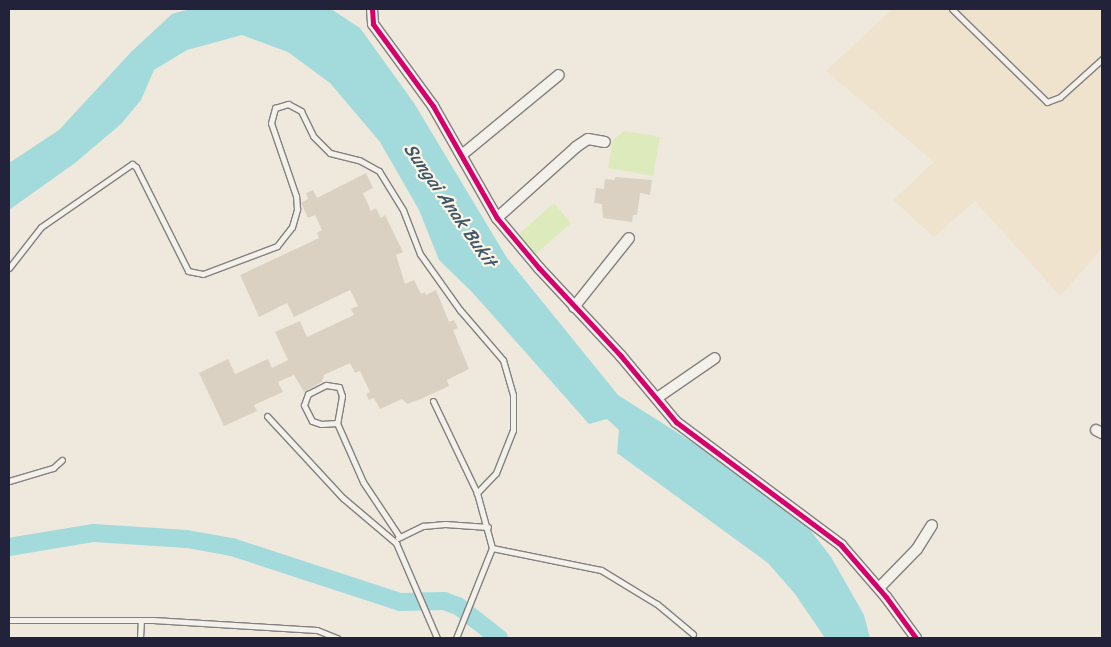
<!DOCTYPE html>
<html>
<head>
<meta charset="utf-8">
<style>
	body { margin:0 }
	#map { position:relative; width:1111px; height:647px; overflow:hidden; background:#efe9dd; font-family:Sriracha,sans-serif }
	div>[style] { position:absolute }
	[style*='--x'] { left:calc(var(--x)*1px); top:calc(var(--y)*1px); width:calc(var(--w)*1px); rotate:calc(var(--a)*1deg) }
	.built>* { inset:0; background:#f0e3ce }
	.green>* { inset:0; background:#ddeabb }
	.water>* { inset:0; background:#a3dadc }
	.river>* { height:18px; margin:-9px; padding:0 9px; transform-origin:9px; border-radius:9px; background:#a3dadc }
	.building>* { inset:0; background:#dad1c3 }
	.roads { filter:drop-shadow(1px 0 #838080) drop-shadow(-1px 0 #838080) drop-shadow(0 1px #838080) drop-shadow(0 -1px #838080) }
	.service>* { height:5px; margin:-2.5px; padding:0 2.5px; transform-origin:2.5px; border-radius:2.5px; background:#f4f1ea }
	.minor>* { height:10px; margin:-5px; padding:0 5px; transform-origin:5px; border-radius:5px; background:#f4f1ea }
	.cycleway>* { height:5px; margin:-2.5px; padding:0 2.5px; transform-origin:2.5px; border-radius:2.5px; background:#d6006c }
	span { translate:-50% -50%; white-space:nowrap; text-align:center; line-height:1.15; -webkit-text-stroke:4.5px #fcf5e5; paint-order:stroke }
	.water-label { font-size:18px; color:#3f576b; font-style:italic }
	.frame { position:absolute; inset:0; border:10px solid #22223b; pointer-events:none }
</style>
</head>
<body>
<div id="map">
	<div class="built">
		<i style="clip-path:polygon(892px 9px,1102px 9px,1102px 249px,1060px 296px,975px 201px,934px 237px,893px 200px,934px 162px,826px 71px)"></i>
	</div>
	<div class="green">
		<i style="clip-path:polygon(624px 131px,660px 137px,653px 176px,608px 168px,613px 140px)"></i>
		<i style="clip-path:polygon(554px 203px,571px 223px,528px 261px,511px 241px)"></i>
	</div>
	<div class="water">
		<i style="clip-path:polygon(190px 9px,331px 9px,360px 28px,414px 103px,507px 258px,618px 395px,755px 482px,804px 522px,831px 557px,864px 615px,870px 638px,825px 638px,795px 594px,768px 563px,617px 453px,619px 430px,607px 419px,589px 424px,472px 292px,439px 260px,419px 210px,380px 142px,330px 83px,288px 52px,242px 35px,187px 50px,154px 70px,141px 100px,121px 124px,75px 163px,9px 210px,9px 163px,59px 130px,131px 52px,172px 14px)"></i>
	</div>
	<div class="river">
		<i style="--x:9;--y:547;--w:86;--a:-9.4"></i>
		<i style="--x:94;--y:533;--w:93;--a:3.7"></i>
		<i style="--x:187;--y:539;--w:46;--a:10.1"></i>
		<i style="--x:232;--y:547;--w:177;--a:18.1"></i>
		<i style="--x:400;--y:602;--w:44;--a:-1.3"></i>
		<i style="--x:444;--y:601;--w:15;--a:20"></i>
		<i style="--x:458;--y:606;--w:52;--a:38"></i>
	</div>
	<div class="building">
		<i style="clip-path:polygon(366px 173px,373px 188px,363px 193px,371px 211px,376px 208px,381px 218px,385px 215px,403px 252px,396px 255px,405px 284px,414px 280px,421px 294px,425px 292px,426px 295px,436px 290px,449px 322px,454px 320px,458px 328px,453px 330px,469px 369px,447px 380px,449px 386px,421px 399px,407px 404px,402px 399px,380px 409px,374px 398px,369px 400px,366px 394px,370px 392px,360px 371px,355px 373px,350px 363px,324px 375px,322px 382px,304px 392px,294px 375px,278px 382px,283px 392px,254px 405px,257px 411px,224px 426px,199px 373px,228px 359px,235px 374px,268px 359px,272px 368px,288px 360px,275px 332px,300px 321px,307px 337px,354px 315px,351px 309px,358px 306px,350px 290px,294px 317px,287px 303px,259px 317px,240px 275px,319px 238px,317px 233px,322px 230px,315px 215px,308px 218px,301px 203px,308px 199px,306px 193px,313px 190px,317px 198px)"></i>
		<i style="clip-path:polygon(615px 177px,652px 180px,650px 195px,640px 193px,637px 215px,633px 215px,632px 222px,603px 218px,602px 204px,594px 203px,596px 188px,604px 189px,605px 179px,615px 180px)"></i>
	</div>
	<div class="roads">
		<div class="service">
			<i style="--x:952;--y:9;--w:133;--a:44.4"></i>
			<i style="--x:1047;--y:102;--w:14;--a:-21"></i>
			<i style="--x:1060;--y:97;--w:57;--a:-42.1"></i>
			<i style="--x:9;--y:268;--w:52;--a:-52"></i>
			<i style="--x:41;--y:227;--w:111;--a:-34.7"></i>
			<i style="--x:132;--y:164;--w:5;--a:37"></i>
			<i style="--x:136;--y:167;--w:116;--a:63.4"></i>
			<i style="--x:188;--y:271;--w:15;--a:11"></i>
			<i style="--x:203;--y:274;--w:79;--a:-20.7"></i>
			<i style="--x:277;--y:246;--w:24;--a:-52"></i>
			<i style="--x:292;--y:227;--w:19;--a:-74"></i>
			<i style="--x:297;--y:209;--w:13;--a:-94"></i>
			<i style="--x:296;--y:196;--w:77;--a:-108.9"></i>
			<i style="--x:271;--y:123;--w:16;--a:-75"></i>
			<i style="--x:275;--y:108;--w:14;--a:-17"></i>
			<i style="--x:288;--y:104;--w:15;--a:28"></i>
			<i style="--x:301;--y:111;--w:28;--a:64"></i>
			<i style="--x:313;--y:136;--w:24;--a:45"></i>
			<i style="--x:330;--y:153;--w:30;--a:14"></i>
			<i style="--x:359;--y:160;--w:23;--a:29"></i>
			<i style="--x:379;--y:171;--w:46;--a:58.4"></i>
			<i style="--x:403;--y:210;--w:47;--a:68.9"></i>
			<i style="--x:420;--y:254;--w:69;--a:54.5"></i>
			<i style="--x:460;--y:310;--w:66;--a:49.3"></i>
			<i style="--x:503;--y:360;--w:36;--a:74"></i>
			<i style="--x:513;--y:395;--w:35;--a:90"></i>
			<i style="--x:513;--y:430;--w:46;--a:111.6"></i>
			<i style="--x:496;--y:473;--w:28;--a:134"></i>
			<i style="--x:326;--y:385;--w:13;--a:9"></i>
			<i style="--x:339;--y:387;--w:9;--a:72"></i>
			<i style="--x:342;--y:396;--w:27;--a:100"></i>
			<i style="--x:337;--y:423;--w:16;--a:176"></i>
			<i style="--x:321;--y:424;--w:9;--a:-162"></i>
			<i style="--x:312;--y:421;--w:18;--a:-117"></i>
			<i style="--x:304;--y:405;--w:12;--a:-70"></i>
			<i style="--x:308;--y:394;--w:20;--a:-27"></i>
			<i style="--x:433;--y:401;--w:102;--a:64.4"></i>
			<i style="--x:477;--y:493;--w:57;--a:74.7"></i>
			<i style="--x:492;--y:548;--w:97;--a:111.8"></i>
			<i style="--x:267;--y:416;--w:112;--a:47.2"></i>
			<i style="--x:343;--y:498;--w:70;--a:40.3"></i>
			<i style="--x:396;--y:543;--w:103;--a:66.7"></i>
			<i style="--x:337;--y:423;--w:64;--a:66.2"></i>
			<i style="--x:363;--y:482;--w:65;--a:56.3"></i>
			<i style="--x:9;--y:481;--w:46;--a:-16.5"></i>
			<i style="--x:53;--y:468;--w:12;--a:-42"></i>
			<i style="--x:398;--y:538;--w:28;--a:-26"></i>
			<i style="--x:423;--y:526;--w:22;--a:-5"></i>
			<i style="--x:445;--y:524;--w:43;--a:4"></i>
			<i style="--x:492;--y:548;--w:111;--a:11.4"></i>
			<i style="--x:601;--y:570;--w:66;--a:31.3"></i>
			<i style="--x:657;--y:604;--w:47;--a:39.8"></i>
			<i style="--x:9;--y:620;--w:144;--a:0"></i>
			<i style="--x:153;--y:620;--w:164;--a:3.5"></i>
			<i style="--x:317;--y:630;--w:22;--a:22"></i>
			<i style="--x:140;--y:638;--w:18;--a:-87"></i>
		</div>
		<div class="minor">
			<i style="--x:372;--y:9;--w:15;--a:86"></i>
			<i style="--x:373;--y:24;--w:102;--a:53.8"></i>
			<i style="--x:433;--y:106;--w:129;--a:60.3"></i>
			<i style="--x:497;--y:218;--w:65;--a:50"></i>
			<i style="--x:539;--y:268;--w:120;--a:47"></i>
			<i style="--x:621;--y:356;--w:86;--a:50.2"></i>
			<i style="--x:676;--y:422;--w:206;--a:36.7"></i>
			<i style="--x:841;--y:545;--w:69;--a:49.1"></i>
			<i style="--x:886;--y:597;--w:51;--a:53.8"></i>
			<i style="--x:463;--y:154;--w:124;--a:-39.5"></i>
			<i style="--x:497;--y:218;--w:106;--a:-41.9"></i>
			<i style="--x:576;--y:147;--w:14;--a:-34"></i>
			<i style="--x:588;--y:139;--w:17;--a:10"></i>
			<i style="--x:574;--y:307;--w:88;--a:-51.4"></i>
			<i style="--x:657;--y:398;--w:70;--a:-34.6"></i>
			<i style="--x:1096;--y:430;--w:7;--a:27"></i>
			<i style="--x:879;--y:588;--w:54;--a:-45.7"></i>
			<i style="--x:917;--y:549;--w:28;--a:-58"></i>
		</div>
	</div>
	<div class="cycleway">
		<i style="--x:372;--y:9;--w:15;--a:86"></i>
		<i style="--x:373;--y:24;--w:102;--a:53.8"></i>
		<i style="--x:433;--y:106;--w:129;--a:60.3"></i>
		<i style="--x:497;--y:218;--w:65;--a:50"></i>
		<i style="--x:539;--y:268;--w:120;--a:47"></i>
		<i style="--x:621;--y:356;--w:86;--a:50.2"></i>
		<i style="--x:676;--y:422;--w:206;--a:36.7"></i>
		<i style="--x:841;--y:545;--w:69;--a:49.1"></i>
		<i style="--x:886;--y:597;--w:51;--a:53.8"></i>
	</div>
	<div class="water-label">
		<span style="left:450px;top:205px;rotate:55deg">Sungai Anak Bukit</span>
	</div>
	<div class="frame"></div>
</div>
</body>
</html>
